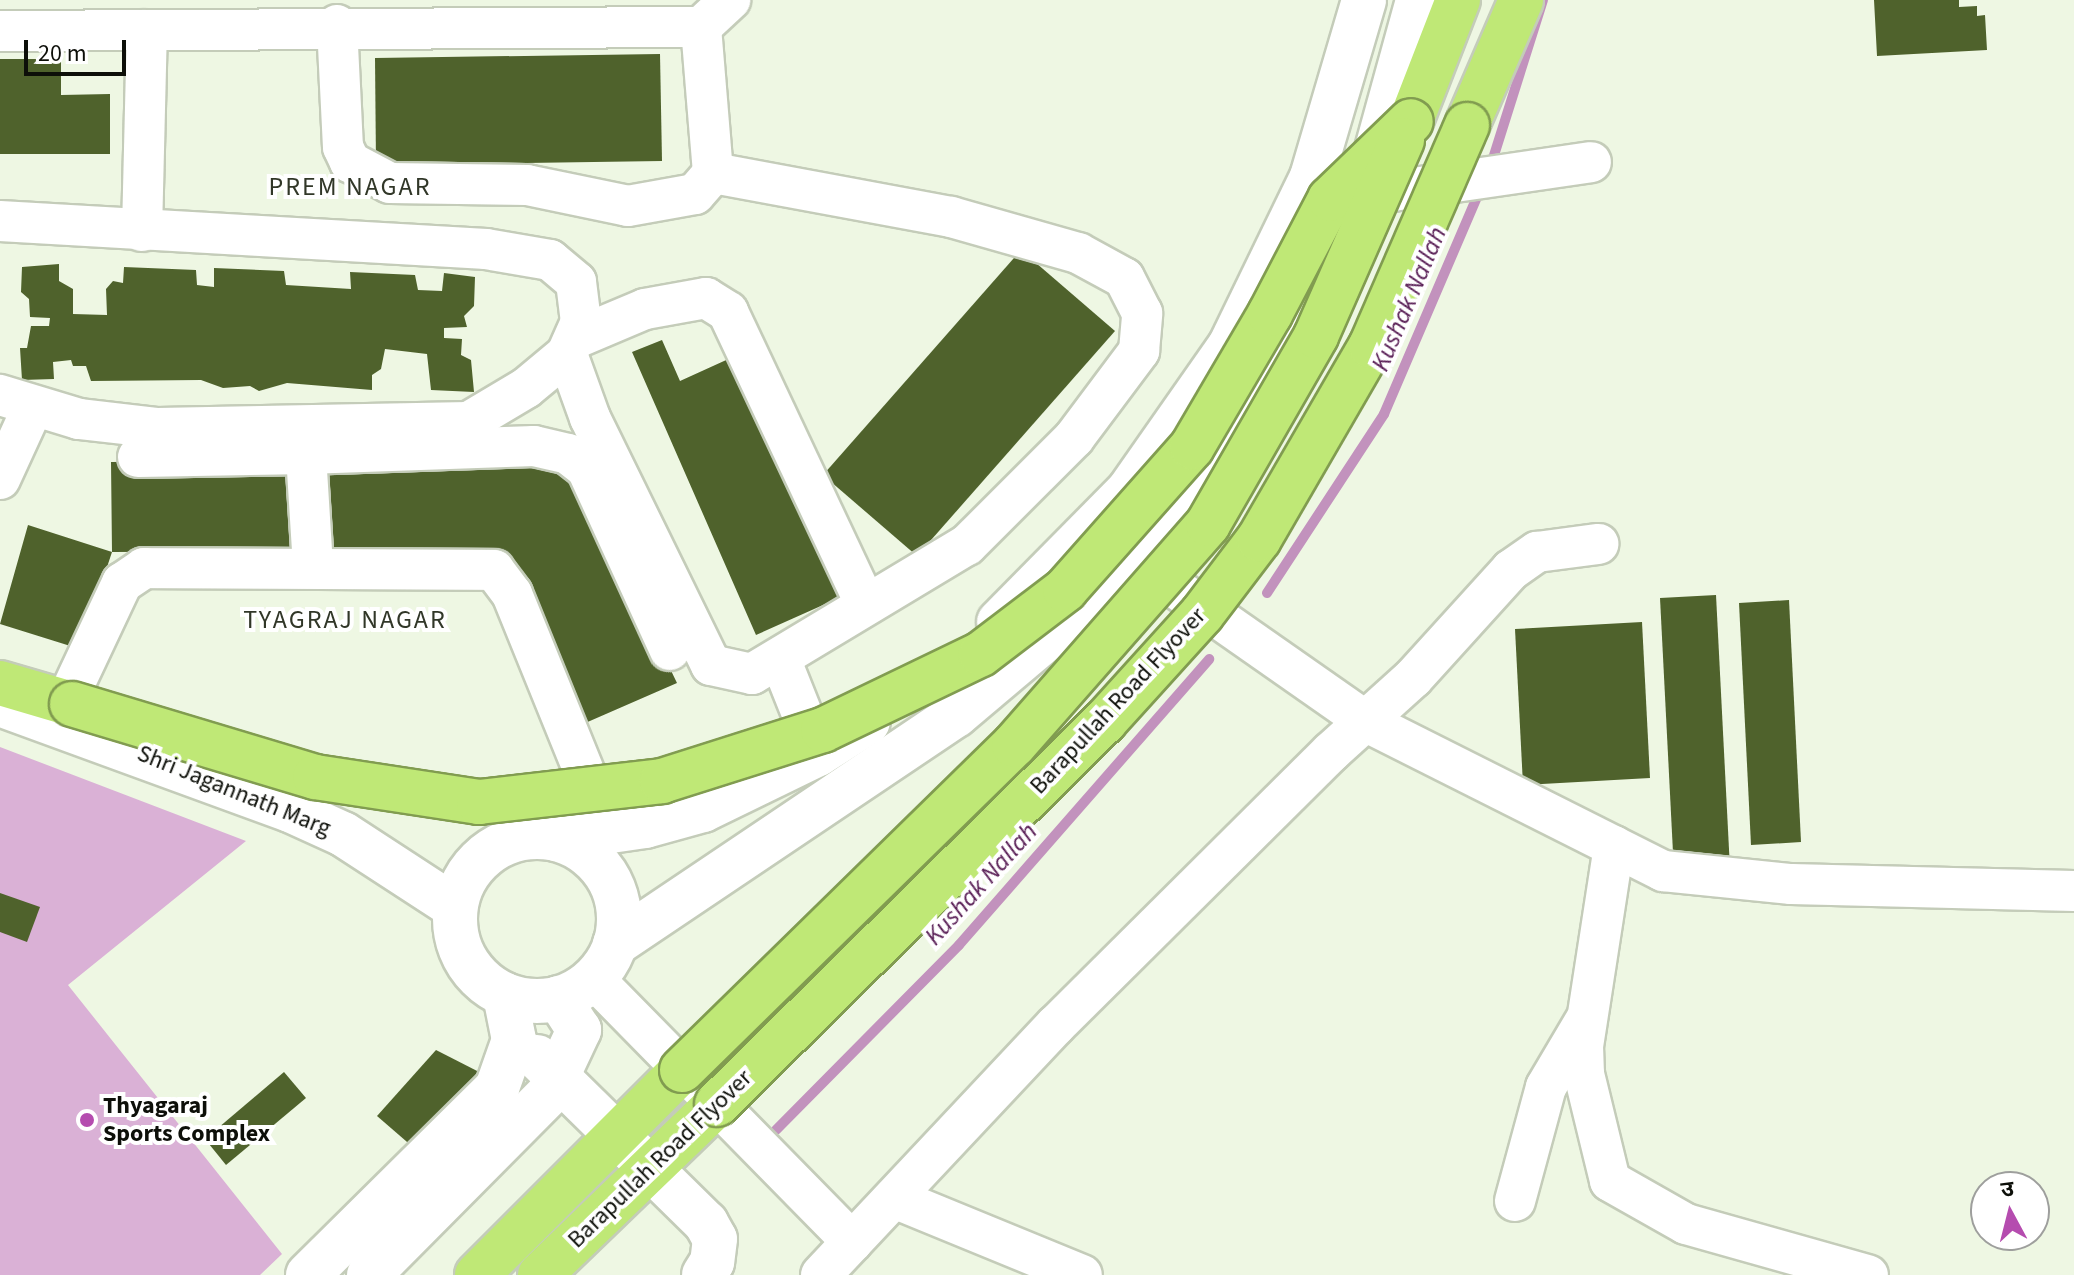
<!DOCTYPE html>
<html>
<head>
<meta charset="utf-8">
<style>
	body { margin:0 }
	#map { position:relative; width:2074px; height:1275px; overflow:hidden; background:#eef7e3; font-family:"Source Sans 3","Noto Sans Devanagari",sans-serif }
	div>[style] { position:absolute }
	[style*='--x'] { left:calc(var(--x)*1px); top:calc(var(--y)*1px); width:calc(var(--w)*1px); rotate:calc(var(--a)*1deg) }
	.green>* { inset:0; background:#dab1d6 }
	.stream>* { height:10px; margin:-5px; padding:0 5px; transform-origin:5px; border-radius:5px; background:#c292bd }
	.building>* { inset:0; background:#4f622c }
	.roads { filter:drop-shadow(2px 0 #c4ccb9) drop-shadow(-2px 0 #c4ccb9) drop-shadow(0 2px #c4ccb9) drop-shadow(0 -2px #c4ccb9) }
	.street>* { height:40px; margin:-20px; padding:0 20px; transform-origin:20px; border-radius:20px; background:#fff }
	.secondary>* { height:44px; margin:-22px; padding:0 22px; transform-origin:22px; border-radius:22px; background:#fff }
	.secondary>.ring { margin:-22px; padding:0; box-sizing:content-box; background:none; border:44px solid #fff; border-radius:50% }
	.highway>* { height:44px; margin:-22px; padding:0 22px; transform-origin:22px; border-radius:22px; background:#bfe876 }
	.bridges { filter:drop-shadow(2px 0 #819c50) drop-shadow(-2px 0 #819c50) drop-shadow(0 2px #819c50) drop-shadow(0 -2px #819c50) }
	.highway-bridge>* { height:44px; margin:-22px; padding:0 22px; transform-origin:22px; border-radius:22px; background:#bfe876 }
	.dots>* { width:22px; height:22px; translate:-50% -50%; box-sizing:border-box; border:4px solid #fff; border-radius:50% }
	span { translate:-50% -50%; white-space:nowrap; text-align:center; line-height:1.15; -webkit-text-stroke:8px #fff; paint-order:stroke }
	.street-label { font-size:24px; color:#0d0f09 }
	.poi-label { font-size:24px; color:#0d0f09; font-weight:700 }
	.left { translate:0 -50%; text-align:left }
	.neighbourhood-label { font-size:26px; color:#313728; letter-spacing:2px }
	.water-label { font-size:26px; color:#5b2158; font-style:italic }
	.north { position:absolute; left:1970px; top:1171px; width:80px; height:80px; box-sizing:border-box; background:#fff; border:2px solid #9e9f9d; border-radius:50%; rotate:353deg; font-size:22px; font-weight:700; line-height:32px; text-align:center; color:#0d0f09 }
	.north::after { content:''; display:block; margin:auto; width:28px; height:36px; background:#b54caf; clip-path:polygon(50% 0,100% 100%,50% 72%,0 100%) }
	.scale { position:absolute; left:24px; top:40px; width:102px; height:36px; box-sizing:border-box; border:4px solid #0d0f09; border-top:0; padding-left:10px; font-size:24px; line-height:28px; white-space:nowrap; color:#0d0f09; -webkit-text-stroke:6px #fff; paint-order:stroke }
</style>
</head>
<body>
<div id="map">
	<div class="green">
		<i style="clip-path:polygon(0 747px,246px 841px,68px 985px,282px 1254px,260px 1275px,0 1275px)"></i>
	</div>
	<div class="stream">
		<i style="--x:1490;--y:168;--w:176;--a:-72.5"></i>
		<i style="--x:1267;--y:593;--w:214;--a:-56.8"></i>
		<i style="--x:1384;--y:414;--w:244;--a:-66.8"></i>
		<i style="--x:776;--y:1130;--w:260;--a:-45.3"></i>
		<i style="--x:959;--y:945;--w:380;--a:-48.8"></i>
	</div>
	<div class="building">
		<i style="clip-path:polygon(1874px 0,1959px 0,1959px 7px,1977px 6px,1977px 16px,1985px 15px,1987px 50px,1877px 56px)"></i>
		<i style="clip-path:polygon(660px 54px,662px 161px,376px 165px,375px 58px)"></i>
		<i style="clip-path:polygon(0 59px,61px 59px,61px 95px,110px 94px,110px 154px,0 154px)"></i>
		<i style="clip-path:polygon(1021px 250px,1115px 331px,917px 556px,823px 475px)"></i>
		<i style="clip-path:polygon(59px 264px,59px 281px,73px 289px,73px 314px,107px 315px,106px 289px,113px 281px,123px 283px,124px 267px,196px 270px,197px 285px,214px 287px,214px 268px,284px 271px,286px 285px,351px 289px,350px 272px,415px 275px,418px 290px,442px 291px,444px 273px,475px 277px,474px 306px,464px 316px,467px 327px,444px 328px,444px 338px,462px 339px,461px 355px,471px 360px,474px 392px,431px 390px,427px 354px,385px 349px,381px 369px,372px 375px,372px 390px,287px 383px,259px 391px,250px 386px,223px 388px,201px 380px,91px 381px,86px 366px,73px 366px,71px 360px,53px 362px,54px 379px,22px 380px,20px 348px,27px 348px,31px 326px,49px 326px,50px 318px,30px 317px,29px 299px,21px 292px,22px 267px)"></i>
		<i style="clip-path:polygon(662px 340px,680px 381px,735px 356px,841px 597px,756px 635px,632px 352px)"></i>
		<i style="clip-path:polygon(536px 453px,574px 469px,677px 683px,583px 724px,521px 573px,317px 557px,319px 457px)"></i>
		<i style="clip-path:polygon(299px 460px,299px 551px,112px 552px,80px 649px,0 624px,28px 525px,112px 552px,111px 462px)"></i>
		<i style="clip-path:polygon(1716px 595px,1730px 869px,1674px 872px,1660px 598px)"></i>
		<i style="clip-path:polygon(1789px 600px,1801px 842px,1751px 845px,1739px 603px)"></i>
		<i style="clip-path:polygon(1642px 622px,1650px 778px,1523px 785px,1515px 629px)"></i>
		<i style="clip-path:polygon(0 893px,40px 907px,27px 942px,0 932px)"></i>
		<i style="clip-path:polygon(436px 1050px,485px 1075px,414px 1148px,377px 1116px)"></i>
		<i style="clip-path:polygon(284px 1072px,306px 1098px,226px 1165px,205px 1139px)"></i>
	</div>
	<div class="roads">
		<div class="street">
			<i style="--x:337;--y:25;--w:122;--a:87.2"></i>
			<i style="--x:343;--y:147;--w:17;--a:65"></i>
			<i style="--x:350;--y:162;--w:45;--a:27.7"></i>
			<i style="--x:390;--y:183;--w:137;--a:0.8"></i>
			<i style="--x:527;--y:185;--w:103;--a:11.7"></i>
			<i style="--x:628;--y:206;--w:68;--a:-10.2"></i>
			<i style="--x:695;--y:194;--w:28;--a:-49"></i>
			<i style="--x:713;--y:173;--w:146;--a:-94.7"></i>
			<i style="--x:0;--y:31;--w:701;--a:-0.33"></i>
			<i style="--x:701;--y:27;--w:40;--a:-43"></i>
			<i style="--x:1353;--y:189;--w:40;--a:2.9"></i>
			<i style="--x:1393;--y:191;--w:200;--a:-8.3"></i>
			<i style="--x:0;--y:221;--w:487;--a:3.3"></i>
			<i style="--x:486;--y:249;--w:65;--a:9.8"></i>
			<i style="--x:550;--y:260;--w:34;--a:40"></i>
			<i style="--x:576;--y:282;--w:40;--a:82.9"></i>
			<i style="--x:581;--y:322;--w:35;--a:114"></i>
			<i style="--x:567;--y:354;--w:53;--a:140.3"></i>
			<i style="--x:526;--y:388;--w:66;--a:149.2"></i>
			<i style="--x:469;--y:422;--w:311;--a:178.9"></i>
			<i style="--x:158;--y:428;--w:80;--a:-173.5"></i>
			<i style="--x:79;--y:419;--w:83;--a:-163.1"></i>
			<i style="--x:142;--y:231;--w:201;--a:-88.6"></i>
			<i style="--x:576;--y:338;--w:75;--a:-22.8"></i>
			<i style="--x:645;--y:309;--w:62;--a:-10.2"></i>
			<i style="--x:706;--y:298;--w:26;--a:32"></i>
			<i style="--x:728;--y:312;--w:322;--a:64.8"></i>
			<i style="--x:567;--y:354;--w:68;--a:70.2"></i>
			<i style="--x:590;--y:418;--w:275;--a:63.9"></i>
			<i style="--x:711;--y:665;--w:42;--a:12.4"></i>
			<i style="--x:752;--y:674;--w:251;--a:-31"></i>
			<i style="--x:967;--y:545;--w:151;--a:-45"></i>
			<i style="--x:1074;--y:438;--w:109;--a:-53.2"></i>
			<i style="--x:1139;--y:351;--w:38;--a:-85"></i>
			<i style="--x:1142;--y:313;--w:39;--a:-117"></i>
			<i style="--x:1124;--y:278;--w:52;--a:-151.5"></i>
			<i style="--x:1078;--y:253;--w:132;--a:-164.2"></i>
			<i style="--x:951;--y:217;--w:242;--a:-169.5"></i>
			<i style="--x:138;--y:457;--w:168;--a:-1"></i>
			<i style="--x:0;--y:479;--w:79;--a:-65.4"></i>
			<i style="--x:1134;--y:559;--w:282;--a:35"></i>
			<i style="--x:1365;--y:721;--w:334;--a:26.7"></i>
			<i style="--x:1663;--y:871;--w:129;--a:5.8"></i>
			<i style="--x:1791;--y:884;--w:283;--a:1.4"></i>
			<i style="--x:313;--y:566;--w:112;--a:-93.6"></i>
			<i style="--x:306;--y:454;--w:228;--a:-2"></i>
			<i style="--x:534;--y:446;--w:35;--a:13"></i>
			<i style="--x:568;--y:454;--w:24;--a:38"></i>
			<i style="--x:587;--y:469;--w:199;--a:65.4"></i>
			<i style="--x:781;--y:661;--w:100;--a:68.3"></i>
			<i style="--x:66;--y:702;--w:132;--a:-64.8"></i>
			<i style="--x:122;--y:583;--w:27;--a:-34"></i>
			<i style="--x:144;--y:568;--w:350;--a:0.3"></i>
			<i style="--x:494;--y:570;--w:30;--a:53"></i>
			<i style="--x:512;--y:594;--w:240;--a:67.9"></i>
			<i style="--x:1614;--y:846;--w:202;--a:98.8"></i>
			<i style="--x:1583;--y:1046;--w:28;--a:88"></i>
			<i style="--x:1584;--y:1074;--w:110;--a:76.3"></i>
			<i style="--x:1610;--y:1181;--w:87;--a:29.5"></i>
			<i style="--x:1686;--y:1224;--w:189;--a:15.7"></i>
			<i style="--x:593;--y:978;--w:370;--a:45.5"></i>
			<i style="--x:894;--y:1198;--w:203;--a:22.3"></i>
			<i style="--x:1515;--y:1201;--w:118;--a:-74.8"></i>
			<i style="--x:1546;--y:1087;--w:77;--a:-59.4"></i>
			<i style="--x:821;--y:1275;--w:343;--a:-46.8"></i>
			<i style="--x:1056;--y:1025;--w:387;--a:-44.8"></i>
			<i style="--x:1331;--y:752;--w:110;--a:-42.1"></i>
			<i style="--x:1413;--y:678;--w:146;--a:-47.8"></i>
			<i style="--x:1511;--y:570;--w:32;--a:-35"></i>
			<i style="--x:1537;--y:552;--w:62;--a:-7.5"></i>
		</div>
		<div class="secondary">
			<i style="--x:1371;--y:171;--w:177;--a:-74.6"></i>
			<i style="--x:999;--y:622;--w:185;--a:-45.4"></i>
			<i style="--x:1129;--y:490;--w:176;--a:-55"></i>
			<i style="--x:1230;--y:346;--w:188;--a:-64.1"></i>
			<i style="--x:1312;--y:177;--w:184;--a:-73.6"></i>
			<i style="--x:0;--y:704;--w:309;--a:20.1"></i>
			<i style="--x:290;--y:810;--w:58;--a:24.4"></i>
			<i style="--x:343;--y:834;--w:134;--a:33.1"></i>
			<i class="ring" style="left:455px;top:837px;width:120px;height:120px"></i>
			<i style="--x:556;--y:839;--w:90;--a:-8.3"></i>
			<i style="--x:645;--y:826;--w:60;--a:-15.4"></i>
			<i style="--x:703;--y:810;--w:128;--a:-26"></i>
			<i style="--x:818;--y:754;--w:59;--a:-32.6"></i>
			<i style="--x:615;--y:944;--w:411;--a:-33.9"></i>
			<i style="--x:956;--y:715;--w:169;--a:-40.2"></i>
			<i style="--x:1085;--y:606;--w:253;--a:-50.5"></i>
			<i style="--x:1246;--y:411;--w:198;--a:-61.4"></i>
			<i style="--x:537;--y:1057;--w:237;--a:44.5"></i>
			<i style="--x:706;--y:1223;--w:18;--a:61"></i>
			<i style="--x:715;--y:1239;--w:23;--a:97"></i>
			<i style="--x:712;--y:1262;--w:15;--a:122"></i>
			<i style="--x:308;--y:1275;--w:266;--a:-44.7"></i>
			<i style="--x:497;--y:1088;--w:51;--a:-70.5"></i>
			<i style="--x:514;--y:1040;--w:46;--a:-101.3"></i>
			<i style="--x:369;--y:1275;--w:255;--a:-45.2"></i>
			<i style="--x:549;--y:1094;--w:71;--a:-64.9"></i>
			<i style="--x:579;--y:1030;--w:38;--a:-123"></i>
		</div>
		<div class="highway">
			<i style="--x:1411;--y:121;--w:130;--a:-68.8"></i>
			<i style="--x:1467;--y:125;--w:136;--a:-66.6"></i>
			<i style="--x:0;--y:683;--w:75;--a:16.3"></i>
			<i style="--x:477;--y:1275;--w:290;--a:-45"></i>
			<i style="--x:540;--y:1275;--w:246;--a:-44"></i>
		</div>
	</div>
	<div class="bridges">
		<div class="highway-bridge">
			<i style="--x:72;--y:704;--w:254;--a:16.7"></i>
			<i style="--x:315;--y:777;--w:166;--a:8.7"></i>
			<i style="--x:479;--y:802;--w:184;--a:-6.5"></i>
			<i style="--x:662;--y:781;--w:169;--a:-17.6"></i>
			<i style="--x:823;--y:730;--w:175;--a:-25.7"></i>
			<i style="--x:981;--y:654;--w:106;--a:-37.3"></i>
			<i style="--x:1065;--y:590;--w:191;--a:-48.4"></i>
			<i style="--x:1192;--y:447;--w:154;--a:-59.6"></i>
			<i style="--x:1270;--y:314;--w:130;--a:-62.4"></i>
			<i style="--x:1330;--y:199;--w:112;--a:-43.9"></i>
			<i style="--x:682;--y:1070;--w:465;--a:-44.4"></i>
			<i style="--x:1014;--y:745;--w:294;--a:-48.7"></i>
			<i style="--x:1208;--y:524;--w:217;--a:-60.1"></i>
			<i style="--x:1316;--y:336;--w:214;--a:-66.3"></i>
			<i style="--x:717;--y:1104;--w:545;--a:-44.63"></i>
			<i style="--x:1105;--y:721;--w:144;--a:-47.8"></i>
			<i style="--x:1202;--y:614;--w:94;--a:-52.8"></i>
			<i style="--x:1259;--y:539;--w:223;--a:-59.9"></i>
			<i style="--x:1371;--y:346;--w:241;--a:-66.5"></i>
		</div>
	</div>
	<div class="dots">
		<i style="left:87px;top:1120px;background:#b54caf"></i>
	</div>
	<div class="street-label">
		<span style="left:1118px;top:701px;rotate:-47deg">Barapullah Road Flyover</span>
		<span style="left:234px;top:791px;rotate:22deg">Shri Jagannath Marg</span>
		<span style="left:660px;top:1159px;rotate:-44deg">Barapullah Road Flyover</span>
	</div>
	<div class="poi-label">
		<span class="left" style="left:103px;top:1120px">Thyagaraj<br>Sports Complex</span>
	</div>
	<div class="neighbourhood-label">
		<span style="left:350px;top:187px">PREM NAGAR</span>
		<span style="left:345px;top:620px">TYAGRAJ NAGAR</span>
	</div>
	<div class="water-label">
		<span style="left:1409px;top:299px;rotate:-67deg">Kushak Nallah</span>
		<span style="left:981px;top:884px;rotate:-48deg">Kushak Nallah</span>
	</div>
	<div class="north">उ</div>
	<div class="scale">20 m</div>
</div>
</body>
</html>
